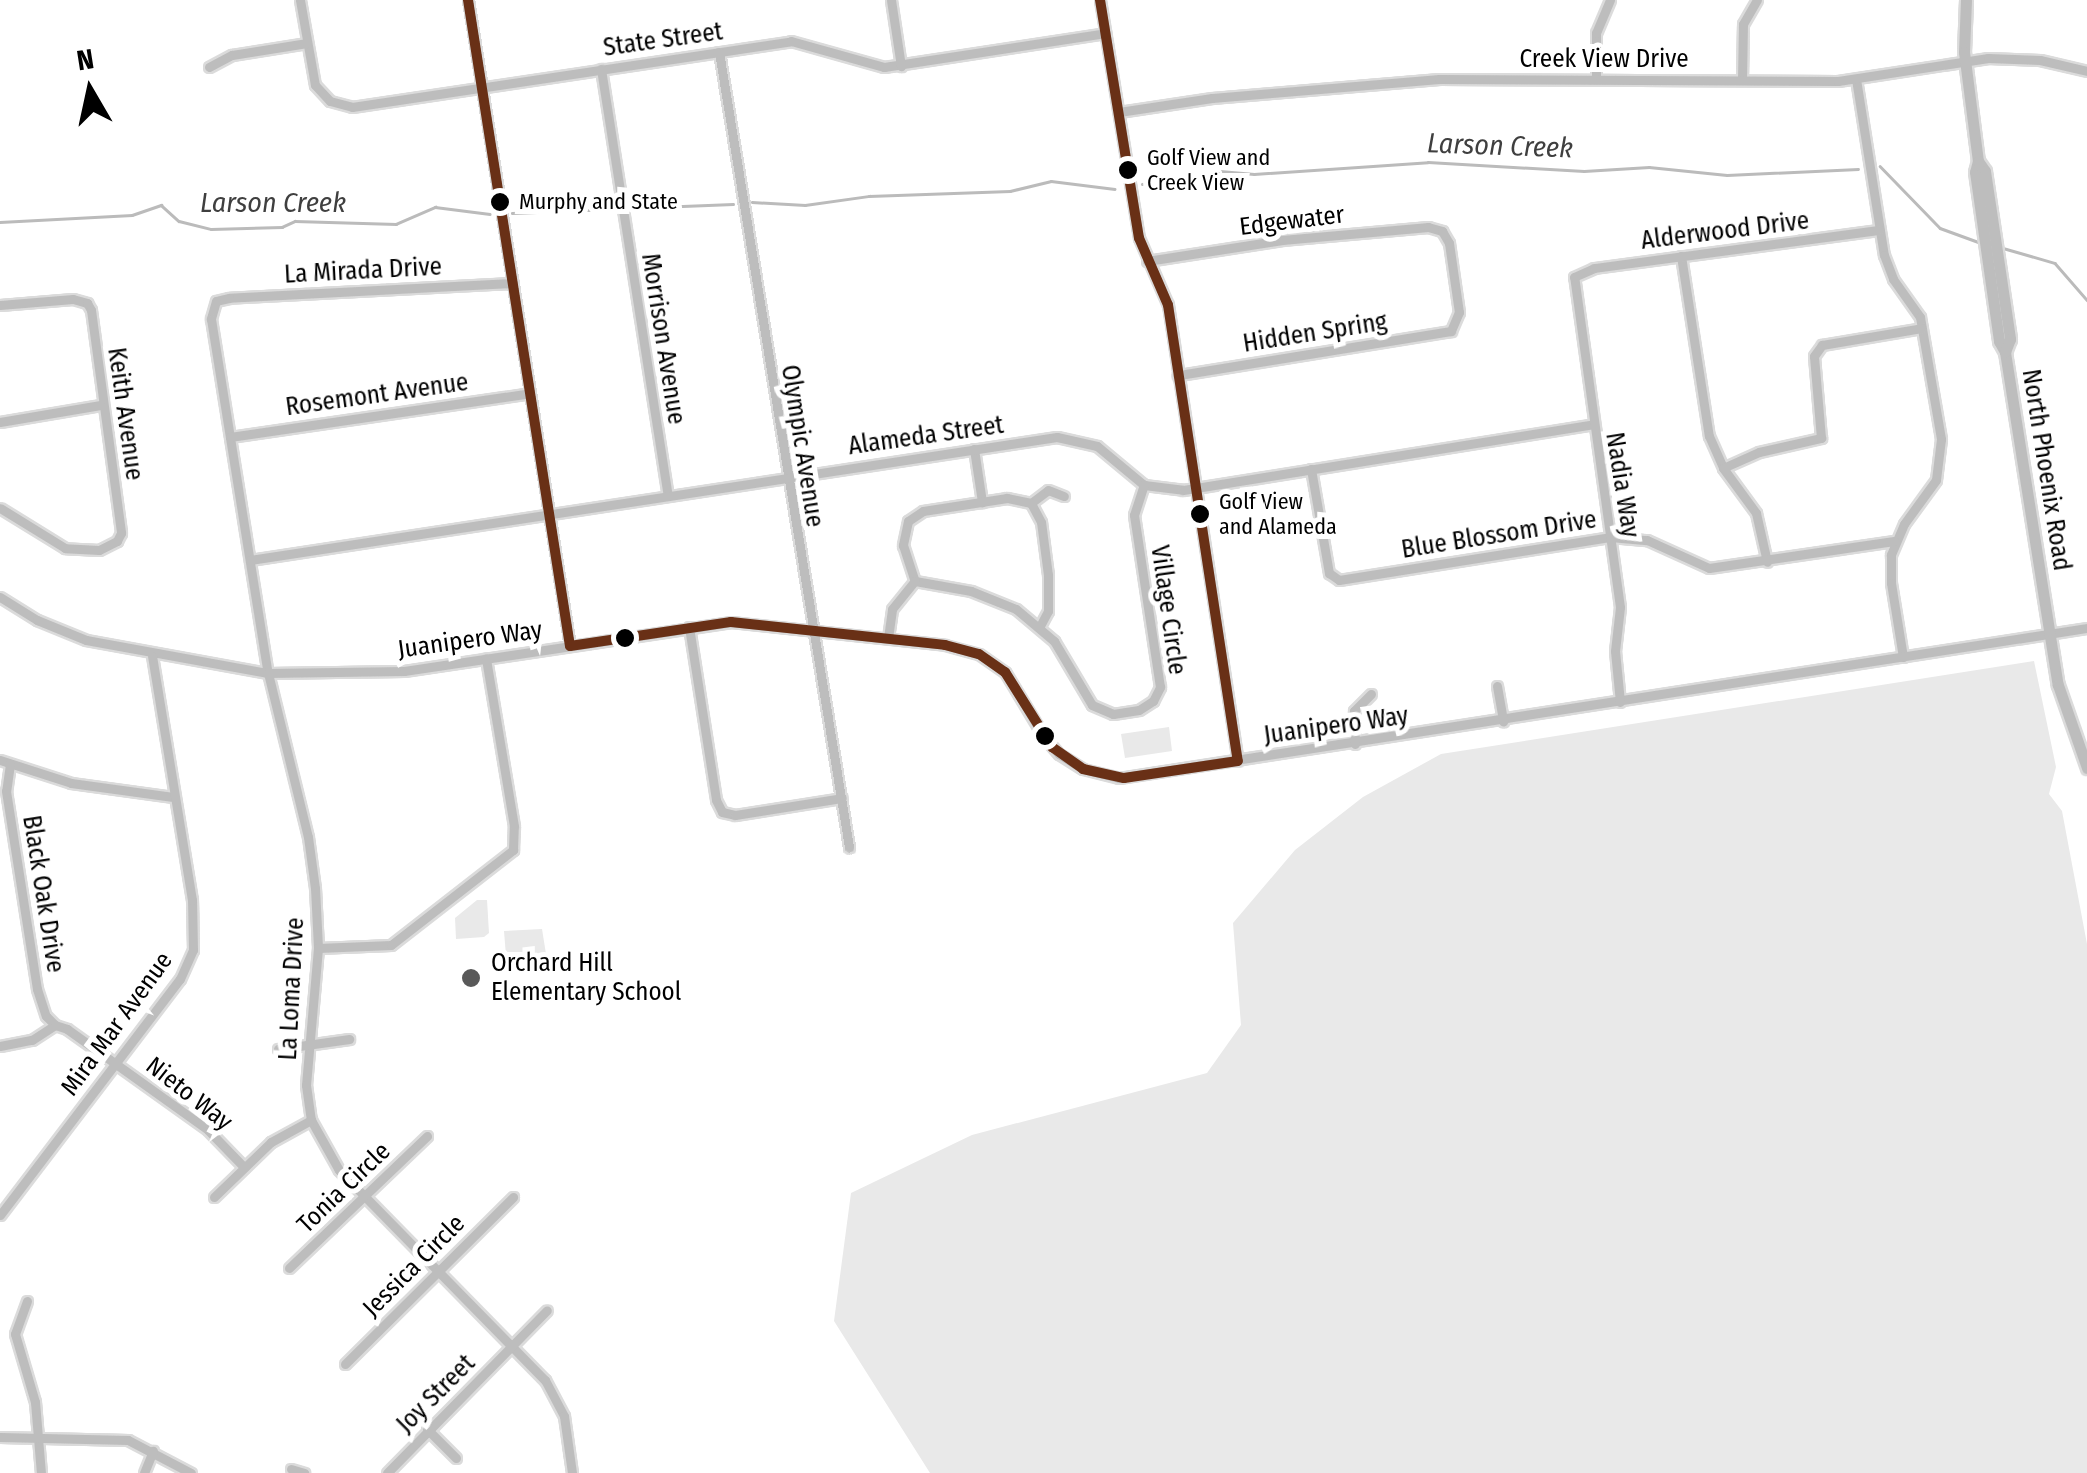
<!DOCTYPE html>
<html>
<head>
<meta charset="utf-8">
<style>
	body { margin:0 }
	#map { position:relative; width:2087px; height:1473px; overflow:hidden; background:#fff; font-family:"Fira Sans Condensed",sans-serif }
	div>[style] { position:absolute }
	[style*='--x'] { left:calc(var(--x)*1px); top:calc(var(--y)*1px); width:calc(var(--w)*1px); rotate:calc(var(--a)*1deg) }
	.green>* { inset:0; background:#e9e9e9 }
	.stream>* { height:2.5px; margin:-1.25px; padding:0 1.25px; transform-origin:1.25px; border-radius:1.25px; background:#bbb }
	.roads { filter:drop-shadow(2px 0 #dbdbdb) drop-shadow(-2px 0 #dbdbdb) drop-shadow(0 2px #dbdbdb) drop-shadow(0 -2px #dbdbdb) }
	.minor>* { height:9px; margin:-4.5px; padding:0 4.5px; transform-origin:4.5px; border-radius:4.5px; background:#bdbdbd }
	.major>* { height:11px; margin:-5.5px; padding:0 5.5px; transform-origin:5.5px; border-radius:5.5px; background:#bdbdbd }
	.bus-1>* { height:10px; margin:-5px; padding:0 5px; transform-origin:5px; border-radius:5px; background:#693016 }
	.dots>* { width:28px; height:28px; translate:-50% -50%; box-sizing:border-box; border:5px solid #fff; border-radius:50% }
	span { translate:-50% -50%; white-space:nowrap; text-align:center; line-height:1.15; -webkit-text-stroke:10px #fff; paint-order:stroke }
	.bus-label { font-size:22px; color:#000 }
	.left { translate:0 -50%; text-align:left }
	.street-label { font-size:25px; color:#000 }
	.poi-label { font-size:25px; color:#000 }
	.water-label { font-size:28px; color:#3f3f3f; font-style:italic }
	.north { position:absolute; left:40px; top:40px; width:100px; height:100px; -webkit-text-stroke:8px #fff; paint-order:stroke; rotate:351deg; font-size:28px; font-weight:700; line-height:40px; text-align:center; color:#000 }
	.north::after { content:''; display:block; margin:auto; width:35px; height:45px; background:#000; clip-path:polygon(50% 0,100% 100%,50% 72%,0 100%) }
</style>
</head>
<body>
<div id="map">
	<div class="green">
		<i style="clip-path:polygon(2034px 661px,2056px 767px,2049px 794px,2062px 811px,2087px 944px,2087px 1473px,930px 1473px,834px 1321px,851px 1193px,972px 1135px,1207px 1073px,1241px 1025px,1233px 923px,1295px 850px,1363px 797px,1441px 754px)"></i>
		<i style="clip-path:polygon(1169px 727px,1172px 751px,1125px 758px,1121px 734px)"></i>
		<i style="clip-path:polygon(477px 900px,487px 900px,489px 933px,484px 937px,456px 939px,455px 918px)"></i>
		<i style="clip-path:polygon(542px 929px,546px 954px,506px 956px,504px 931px)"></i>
	</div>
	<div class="stream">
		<i style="--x:1880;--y:166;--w:86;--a:45.9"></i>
		<i style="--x:1940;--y:228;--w:44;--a:20.1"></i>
		<i style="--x:1142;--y:184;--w:79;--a:-9.5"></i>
		<i style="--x:1220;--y:171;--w:34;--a:5"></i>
		<i style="--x:1254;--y:174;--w:174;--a:-3.9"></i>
		<i style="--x:1428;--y:162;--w:156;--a:3.3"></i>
		<i style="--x:1584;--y:171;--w:65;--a:-3.5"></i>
		<i style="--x:1649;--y:167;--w:78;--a:5.9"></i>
		<i style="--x:1727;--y:175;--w:131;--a:-2.6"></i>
		<i style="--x:752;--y:202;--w:53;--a:3.2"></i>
		<i style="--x:805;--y:205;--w:65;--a:-8"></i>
		<i style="--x:869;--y:196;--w:141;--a:-2"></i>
		<i style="--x:1010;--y:191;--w:42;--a:-13.7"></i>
		<i style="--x:1051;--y:181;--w:64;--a:7.1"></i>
		<i style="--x:632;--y:208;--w:101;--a:-2.3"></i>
		<i style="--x:512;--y:213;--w:100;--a:-2.3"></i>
		<i style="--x:0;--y:222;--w:132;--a:-3"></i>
		<i style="--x:132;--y:215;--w:31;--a:-19"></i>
		<i style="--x:161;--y:205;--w:24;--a:42"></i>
		<i style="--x:179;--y:221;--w:33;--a:14"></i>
		<i style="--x:211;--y:229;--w:71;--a:-1.6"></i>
		<i style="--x:282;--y:227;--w:14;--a:-25"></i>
		<i style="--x:295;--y:221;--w:101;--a:1.7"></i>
		<i style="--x:396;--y:224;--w:43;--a:-23.6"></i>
		<i style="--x:435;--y:207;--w:55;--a:7.3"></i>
		<i style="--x:2003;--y:248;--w:54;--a:16.1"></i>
		<i style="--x:2055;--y:263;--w:49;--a:49.1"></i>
	</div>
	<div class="roads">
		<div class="minor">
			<i style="--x:300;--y:0;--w:86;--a:80"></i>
			<i style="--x:315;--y:85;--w:22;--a:47"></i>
			<i style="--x:330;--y:101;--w:23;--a:15"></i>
			<i style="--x:352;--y:107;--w:444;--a:-8.5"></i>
			<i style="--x:791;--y:41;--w:97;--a:15.6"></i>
			<i style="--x:884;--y:67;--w:224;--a:-8.7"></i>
			<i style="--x:468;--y:0;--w:654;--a:81.03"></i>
			<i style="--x:891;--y:0;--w:67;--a:81.4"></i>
			<i style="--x:1100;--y:0;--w:241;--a:80.7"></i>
			<i style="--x:1139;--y:238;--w:73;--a:66.6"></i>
			<i style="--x:1168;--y:305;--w:461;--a:81.3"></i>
			<i style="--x:719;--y:52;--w:806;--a:80.71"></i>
			<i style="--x:209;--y:67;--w:26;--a:-28"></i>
			<i style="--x:232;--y:55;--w:76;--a:-9.1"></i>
			<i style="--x:601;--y:69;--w:432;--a:81.1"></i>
			<i style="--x:1596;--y:78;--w:45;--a:-90"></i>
			<i style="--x:1596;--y:33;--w:36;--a:-67"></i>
			<i style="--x:1856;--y:79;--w:178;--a:81"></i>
			<i style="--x:1884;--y:255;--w:26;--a:69"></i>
			<i style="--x:1893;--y:279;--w:47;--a:54.6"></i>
			<i style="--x:1920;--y:317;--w:124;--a:80.2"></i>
			<i style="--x:1941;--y:439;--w:41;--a:97"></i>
			<i style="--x:1936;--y:480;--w:54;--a:126"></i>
			<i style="--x:1904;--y:524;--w:34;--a:113"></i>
			<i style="--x:1891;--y:555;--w:28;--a:90"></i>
			<i style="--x:1891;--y:583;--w:75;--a:80.8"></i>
			<i style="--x:1742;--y:80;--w:56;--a:-89"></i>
			<i style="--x:1743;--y:24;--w:28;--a:-60"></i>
			<i style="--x:1119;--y:112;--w:94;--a:-8.6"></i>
			<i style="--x:1212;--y:98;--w:228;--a:-4.8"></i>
			<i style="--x:1439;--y:79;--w:399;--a:0.3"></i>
			<i style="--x:1838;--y:81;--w:152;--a:-8.7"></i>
			<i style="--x:1988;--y:58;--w:52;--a:2.2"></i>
			<i style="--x:2040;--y:60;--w:48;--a:13.2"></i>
			<i style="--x:1681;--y:256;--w:182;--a:81.2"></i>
			<i style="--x:1709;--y:436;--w:35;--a:66"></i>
			<i style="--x:1723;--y:468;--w:56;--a:53.7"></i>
			<i style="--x:1756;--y:513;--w:50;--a:77.3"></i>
			<i style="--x:1147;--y:261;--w:137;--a:-8.8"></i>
			<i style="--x:1282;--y:240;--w:147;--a:-5.1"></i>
			<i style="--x:1428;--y:227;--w:15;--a:16"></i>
			<i style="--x:1442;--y:231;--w:14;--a:60"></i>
			<i style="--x:1449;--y:243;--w:70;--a:81.8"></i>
			<i style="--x:1459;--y:312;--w:21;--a:113"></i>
			<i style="--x:1451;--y:331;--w:277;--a:170.8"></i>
			<i style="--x:513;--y:283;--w:284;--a:177"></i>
			<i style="--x:229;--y:298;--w:13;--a:167"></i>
			<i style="--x:216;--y:301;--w:19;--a:106"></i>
			<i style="--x:211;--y:319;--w:359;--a:80.9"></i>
			<i style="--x:268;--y:673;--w:169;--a:76.3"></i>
			<i style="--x:308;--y:837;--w:51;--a:82.2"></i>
			<i style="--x:315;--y:888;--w:60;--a:87.1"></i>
			<i style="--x:318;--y:948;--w:138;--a:95"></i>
			<i style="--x:306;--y:1085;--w:35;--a:82"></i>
			<i style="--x:311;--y:1120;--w:57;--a:60.8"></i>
			<i style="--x:339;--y:1170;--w:294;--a:45.6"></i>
			<i style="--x:545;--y:1380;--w:41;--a:62.2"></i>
			<i style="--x:564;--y:1416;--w:58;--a:82"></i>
			<i style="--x:0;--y:305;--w:73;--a:-4.7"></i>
			<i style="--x:73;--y:299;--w:15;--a:16"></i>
			<i style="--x:87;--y:303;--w:8;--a:60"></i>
			<i style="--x:91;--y:310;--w:225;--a:82.3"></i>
			<i style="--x:121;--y:533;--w:9;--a:117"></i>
			<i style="--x:117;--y:541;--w:20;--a:153"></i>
			<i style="--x:99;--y:550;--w:34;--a:-177"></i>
			<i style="--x:65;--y:548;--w:76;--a:-148.4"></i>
			<i style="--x:0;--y:422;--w:102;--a:-9.6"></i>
			<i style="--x:230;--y:437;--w:303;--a:-8.3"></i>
			<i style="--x:974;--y:449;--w:54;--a:81.4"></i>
			<i style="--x:1723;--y:468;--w:39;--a:-24"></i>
			<i style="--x:1759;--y:452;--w:64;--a:-12.7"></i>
			<i style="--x:1821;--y:438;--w:82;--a:-94.9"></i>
			<i style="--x:1814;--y:356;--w:14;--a:-54"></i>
			<i style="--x:1822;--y:345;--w:101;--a:-9.6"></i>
			<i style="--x:1311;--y:469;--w:106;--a:80.2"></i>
			<i style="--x:1329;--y:573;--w:12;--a:35"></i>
			<i style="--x:1339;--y:580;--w:274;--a:-9"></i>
			<i style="--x:1610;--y:537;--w:37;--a:5"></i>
			<i style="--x:1647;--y:540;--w:68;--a:24.3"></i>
			<i style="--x:1709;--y:568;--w:187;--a:-8.3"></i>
			<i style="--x:1031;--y:503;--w:21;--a:-37"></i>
			<i style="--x:1048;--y:490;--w:17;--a:21"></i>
			<i style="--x:250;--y:560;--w:816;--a:-8.67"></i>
			<i style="--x:1057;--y:437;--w:41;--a:12.7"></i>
			<i style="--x:1097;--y:446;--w:61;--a:39.7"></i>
			<i style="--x:1144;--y:485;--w:39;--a:7"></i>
			<i style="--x:1183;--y:490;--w:415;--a:-9.1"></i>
			<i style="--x:0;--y:597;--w:44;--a:31.9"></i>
			<i style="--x:37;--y:620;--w:53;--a:22.2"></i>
			<i style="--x:86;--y:640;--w:185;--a:10.3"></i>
			<i style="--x:268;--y:673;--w:136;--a:-0.8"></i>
			<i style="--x:404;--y:671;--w:331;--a:-8.5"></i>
			<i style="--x:731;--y:622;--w:215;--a:6.1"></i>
			<i style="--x:945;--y:645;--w:35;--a:15"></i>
			<i style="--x:979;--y:654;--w:32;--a:35"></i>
			<i style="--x:1005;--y:672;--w:76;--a:59"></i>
			<i style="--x:1044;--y:737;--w:23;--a:49"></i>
			<i style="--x:1059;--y:754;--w:28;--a:32"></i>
			<i style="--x:1083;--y:769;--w:37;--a:14"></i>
			<i style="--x:1119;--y:778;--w:980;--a:-8.81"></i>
			<i style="--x:1040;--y:626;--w:17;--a:-62"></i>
			<i style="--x:1048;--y:611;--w:36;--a:-90"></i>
			<i style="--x:1048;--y:575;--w:53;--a:-97.5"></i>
			<i style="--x:1041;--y:522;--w:21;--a:-118"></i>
			<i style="--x:1031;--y:503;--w:25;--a:-168"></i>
			<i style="--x:1007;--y:498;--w:85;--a:171.2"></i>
			<i style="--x:923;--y:511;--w:18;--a:146"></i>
			<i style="--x:908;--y:521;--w:25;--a:102"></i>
			<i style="--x:903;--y:545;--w:38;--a:72"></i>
			<i style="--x:915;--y:581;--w:57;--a:10.1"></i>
			<i style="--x:971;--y:591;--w:48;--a:21.8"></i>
			<i style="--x:1016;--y:609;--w:50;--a:40.1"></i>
			<i style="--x:1054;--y:641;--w:74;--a:59.3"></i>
			<i style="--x:1092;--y:705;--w:23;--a:23"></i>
			<i style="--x:1113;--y:714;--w:26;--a:-9"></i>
			<i style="--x:1139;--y:710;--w:17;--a:-33"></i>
			<i style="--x:1153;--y:701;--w:16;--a:-63"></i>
			<i style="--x:1160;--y:687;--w:174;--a:-98.6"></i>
			<i style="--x:1134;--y:515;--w:32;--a:-72"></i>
			<i style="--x:689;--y:627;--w:175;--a:81.1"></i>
			<i style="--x:716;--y:800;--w:13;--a:63"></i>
			<i style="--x:722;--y:812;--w:13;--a:13"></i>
			<i style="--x:735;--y:815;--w:108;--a:-9"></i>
			<i style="--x:888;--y:638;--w:29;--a:-82"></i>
			<i style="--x:892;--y:609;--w:36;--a:-51"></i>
			<i style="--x:1497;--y:686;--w:36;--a:80"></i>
			<i style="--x:1620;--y:702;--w:51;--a:-95.6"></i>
			<i style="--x:1615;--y:651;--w:44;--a:-83.5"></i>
			<i style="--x:1620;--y:607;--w:333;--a:-97.9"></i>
			<i style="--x:1574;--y:277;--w:22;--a:-24"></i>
			<i style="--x:1594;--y:268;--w:288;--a:-7.6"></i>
			<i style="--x:1355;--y:744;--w:33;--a:-92"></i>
			<i style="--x:1354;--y:711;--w:24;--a:-45"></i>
			<i style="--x:0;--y:760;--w:75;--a:17.9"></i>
			<i style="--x:71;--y:783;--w:103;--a:7.8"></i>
			<i style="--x:10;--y:764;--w:27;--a:98"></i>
			<i style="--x:6;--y:791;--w:200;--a:81.1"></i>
			<i style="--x:37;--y:989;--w:28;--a:72"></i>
			<i style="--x:46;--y:1016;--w:13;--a:45"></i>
			<i style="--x:318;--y:948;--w:73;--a:-2.4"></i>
			<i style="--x:391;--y:945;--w:155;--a:-37.9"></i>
			<i style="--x:513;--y:850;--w:24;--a:-88"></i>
			<i style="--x:514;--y:826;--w:170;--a:-99.5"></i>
			<i style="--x:0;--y:1046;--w:33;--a:-11"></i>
			<i style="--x:32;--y:1040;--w:27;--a:-33"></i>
			<i style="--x:55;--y:1025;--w:13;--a:18"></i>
			<i style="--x:67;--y:1029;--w:173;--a:35.6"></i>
			<i style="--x:208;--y:1130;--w:52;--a:45.8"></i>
			<i style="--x:278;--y:1049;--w:72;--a:-8"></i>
			<i style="--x:214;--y:1197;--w:79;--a:-44"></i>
			<i style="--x:271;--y:1142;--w:46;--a:-28.8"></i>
			<i style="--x:0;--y:1215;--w:297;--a:-52.7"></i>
			<i style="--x:180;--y:979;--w:32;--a:-66"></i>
			<i style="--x:193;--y:950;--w:50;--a:-91.1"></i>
			<i style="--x:192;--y:900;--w:247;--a:-99.3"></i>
			<i style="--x:289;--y:1268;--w:191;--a:-43.7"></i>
			<i style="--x:27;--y:1301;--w:35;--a:110"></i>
			<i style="--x:15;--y:1334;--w:71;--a:73.6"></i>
			<i style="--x:35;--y:1402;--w:71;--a:85.2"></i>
			<i style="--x:345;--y:1364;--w:237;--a:-44.8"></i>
			<i style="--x:427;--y:1429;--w:41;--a:45"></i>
			<i style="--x:0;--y:1437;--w:128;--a:1.3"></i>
			<i style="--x:128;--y:1440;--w:71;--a:27.6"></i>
			<i style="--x:291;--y:1469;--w:14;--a:17"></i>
			<i style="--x:144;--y:1473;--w:24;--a:-68"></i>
			<i style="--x:387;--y:1473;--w:228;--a:-45.5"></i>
		</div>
		<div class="major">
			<i style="--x:1966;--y:0;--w:52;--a:92.2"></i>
			<i style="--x:1964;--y:52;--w:110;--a:82.7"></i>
			<i style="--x:1978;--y:161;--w:11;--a:105"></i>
			<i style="--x:1975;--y:172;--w:171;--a:81.9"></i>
			<i style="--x:1999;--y:341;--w:13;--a:61"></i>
			<i style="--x:2005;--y:352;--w:337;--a:81"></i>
			<i style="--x:2058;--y:685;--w:88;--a:70.7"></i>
			<i style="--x:1978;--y:161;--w:12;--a:55"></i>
			<i style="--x:1985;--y:171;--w:170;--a:81.5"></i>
			<i style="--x:2010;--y:339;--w:14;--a:111"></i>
		</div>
	</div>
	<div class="bus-1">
		<i style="--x:468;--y:0;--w:654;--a:81.03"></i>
		<i style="--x:1100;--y:0;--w:241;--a:80.7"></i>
		<i style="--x:1139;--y:238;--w:73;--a:66.6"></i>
		<i style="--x:1168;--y:305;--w:461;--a:81.3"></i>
		<i style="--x:570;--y:646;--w:163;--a:-8.5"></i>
		<i style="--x:731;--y:622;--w:215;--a:6.1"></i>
		<i style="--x:945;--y:645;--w:35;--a:15"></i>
		<i style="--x:979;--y:654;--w:32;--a:35"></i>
		<i style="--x:1005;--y:672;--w:89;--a:57.9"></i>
		<i style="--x:1052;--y:747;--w:38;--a:35"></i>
		<i style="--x:1083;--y:769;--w:42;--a:12.4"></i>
		<i style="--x:1124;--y:778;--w:115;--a:-8.5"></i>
	</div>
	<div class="dots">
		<i style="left:1128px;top:170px;background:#000"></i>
		<i style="left:500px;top:202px;background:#000"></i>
		<i style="left:1200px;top:514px;background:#000"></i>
		<i style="left:625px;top:638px;background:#000"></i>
		<i style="left:1045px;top:736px;background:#000"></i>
		<i style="left:471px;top:978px;background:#595959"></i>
	</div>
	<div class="bus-label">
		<span class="left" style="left:1147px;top:170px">Golf View and<br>Creek View</span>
		<span class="left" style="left:519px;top:202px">Murphy and State</span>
		<span class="left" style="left:1219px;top:514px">Golf View<br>and Alameda</span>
	</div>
	<div class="street-label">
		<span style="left:663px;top:40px;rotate:-8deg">State Street</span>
		<span style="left:1604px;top:59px">Creek View Drive</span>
		<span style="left:1292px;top:221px;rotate:-7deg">Edgewater</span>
		<span style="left:1725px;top:231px;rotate:-7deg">Alderwood Drive</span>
		<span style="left:363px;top:271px;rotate:-3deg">La Mirada Drive</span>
		<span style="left:1315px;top:333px;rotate:-9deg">Hidden Spring</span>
		<span style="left:663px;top:339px;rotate:81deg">Morrison Avenue</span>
		<span style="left:377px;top:395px;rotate:-8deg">Rosemont Avenue</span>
		<span style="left:125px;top:414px;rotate:82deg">Keith Avenue</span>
		<span style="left:926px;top:436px;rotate:-8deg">Alameda Street</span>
		<span style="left:802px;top:446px;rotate:81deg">Olympic Avenue</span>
		<span style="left:2046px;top:470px;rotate:81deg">North Phoenix Road</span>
		<span style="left:1622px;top:485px;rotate:81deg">Nadia Way</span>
		<span style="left:1499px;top:535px;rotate:-9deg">Blue Blossom Drive</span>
		<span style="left:1168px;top:610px;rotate:82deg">Village Circle</span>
		<span style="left:470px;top:640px;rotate:-8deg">Juanipero Way</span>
		<span style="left:1336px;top:726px;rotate:-8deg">Juanipero Way</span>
		<span style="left:43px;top:894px;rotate:81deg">Black Oak Drive</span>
		<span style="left:292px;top:989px;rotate:-87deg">La Loma Drive</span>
		<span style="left:117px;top:1024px;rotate:-54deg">Mira Mar Avenue</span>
		<span style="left:189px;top:1094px;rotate:38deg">Nieto Way</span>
		<span style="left:344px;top:1188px;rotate:-44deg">Tonia Circle</span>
		<span style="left:414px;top:1266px;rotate:-45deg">Jessica Circle</span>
		<span style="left:436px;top:1394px;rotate:-45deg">Joy Street</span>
	</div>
	<div class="poi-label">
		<span class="left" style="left:491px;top:978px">Orchard Hill<br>Elementary School</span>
	</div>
	<div class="water-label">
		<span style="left:1500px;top:146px;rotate:2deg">Larson Creek</span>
		<span style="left:273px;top:203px">Larson Creek</span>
	</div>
	<div class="north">N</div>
</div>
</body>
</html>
